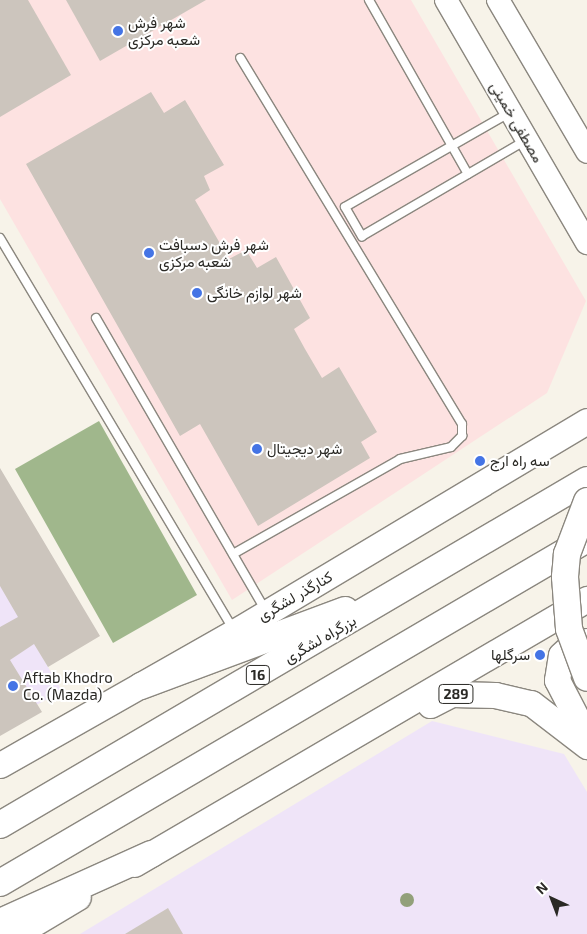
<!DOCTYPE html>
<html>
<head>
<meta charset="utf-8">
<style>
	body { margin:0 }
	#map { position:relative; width:587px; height:934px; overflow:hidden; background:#f7f3e9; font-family:"Exo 2",Vazirmatn,sans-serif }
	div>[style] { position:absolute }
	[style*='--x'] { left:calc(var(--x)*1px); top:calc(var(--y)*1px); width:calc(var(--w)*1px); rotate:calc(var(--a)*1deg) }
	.commercial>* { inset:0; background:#fde2e1 }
	.industrial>* { inset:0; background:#efe4f8 }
	.forest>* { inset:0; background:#a0b78c }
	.building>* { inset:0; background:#ccc5bd }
	.roads { filter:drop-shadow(1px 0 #8b877f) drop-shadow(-1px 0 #8b877f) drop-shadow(0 1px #8b877f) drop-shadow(0 -1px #8b877f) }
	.service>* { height:8px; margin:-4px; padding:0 4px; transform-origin:4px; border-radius:4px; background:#fff }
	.secondary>* { height:22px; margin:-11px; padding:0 11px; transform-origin:11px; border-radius:11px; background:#fff }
	.primary>* { height:25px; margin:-12.5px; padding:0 12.5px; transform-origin:12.5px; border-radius:12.5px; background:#fff }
	.trunk>* { height:26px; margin:-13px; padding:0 13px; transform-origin:13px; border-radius:13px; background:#fff }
	.bridges { filter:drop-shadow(1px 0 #8b877f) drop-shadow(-1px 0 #8b877f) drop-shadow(0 1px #8b877f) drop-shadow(0 -1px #8b877f) }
	.trunk-bridge>* { height:26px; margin:-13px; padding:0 13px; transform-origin:13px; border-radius:13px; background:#fff }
	.trees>* { width:14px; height:14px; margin:-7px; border-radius:50%; background:#92a07a }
	.dots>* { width:14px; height:14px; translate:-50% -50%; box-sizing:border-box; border:2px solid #fff; border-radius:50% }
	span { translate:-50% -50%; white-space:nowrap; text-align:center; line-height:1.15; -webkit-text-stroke:4px #fff; paint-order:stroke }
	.shield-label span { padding:1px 4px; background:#fff; border:1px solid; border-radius:4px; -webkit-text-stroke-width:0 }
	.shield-label { font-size:14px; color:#2a2925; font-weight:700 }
	.poi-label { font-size:15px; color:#2a2925 }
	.left { translate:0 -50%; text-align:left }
	.right { translate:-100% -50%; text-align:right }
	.street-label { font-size:15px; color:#2a2925 }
	.north { position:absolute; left:527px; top:874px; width:50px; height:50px; -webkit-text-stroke:4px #fff; paint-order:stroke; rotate:317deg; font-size:14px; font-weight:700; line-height:20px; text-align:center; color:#2a2925 }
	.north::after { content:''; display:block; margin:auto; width:18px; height:22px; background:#2a2925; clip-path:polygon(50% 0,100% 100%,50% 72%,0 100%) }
</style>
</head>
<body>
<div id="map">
	<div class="commercial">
		<i style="clip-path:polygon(0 0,411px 0,586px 301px,547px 393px,232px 600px,0 199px)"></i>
	</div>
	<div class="industrial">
		<i style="clip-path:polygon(0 585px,62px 691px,0 725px)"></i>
		<i style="clip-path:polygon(432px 721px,564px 754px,587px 792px,587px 934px,80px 934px)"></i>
	</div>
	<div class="forest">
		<i style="clip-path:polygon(99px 421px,197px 595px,113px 643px,15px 469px)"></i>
	</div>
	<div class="building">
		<i style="clip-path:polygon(0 0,28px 0,71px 75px,0 117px)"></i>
		<i style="clip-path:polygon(66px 0,206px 0,100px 61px)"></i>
		<i style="clip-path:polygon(151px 92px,164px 113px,185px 100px,224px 165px,204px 176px,210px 190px,195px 200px,229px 259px,246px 250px,257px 268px,276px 257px,310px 318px,294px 329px,305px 349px,322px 378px,339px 367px,377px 432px,361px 442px,370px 458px,258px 526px,200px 424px,180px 436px,26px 164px)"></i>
		<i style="clip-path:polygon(0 468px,100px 636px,48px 667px,34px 644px,10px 660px,42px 712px,0 736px,0 627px,18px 617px,0 586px)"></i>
		<i style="clip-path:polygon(168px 908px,183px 934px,125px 934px)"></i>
	</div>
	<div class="roads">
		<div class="service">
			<i style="--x:369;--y:0;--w:200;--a:60.4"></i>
			<i style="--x:509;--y:113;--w:189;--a:150.2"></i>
			<i style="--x:345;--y:207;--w:34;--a:60"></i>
			<i style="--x:362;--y:236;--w:190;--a:-30.3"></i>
			<i style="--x:0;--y:238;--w:457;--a:59.2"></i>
			<i style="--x:96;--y:318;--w:337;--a:59.9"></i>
			<i style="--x:233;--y:554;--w:192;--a:-29.6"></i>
			<i style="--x:400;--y:459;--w:52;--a:-13.2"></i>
			<i style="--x:451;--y:447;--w:16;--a:-45"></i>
			<i style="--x:462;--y:436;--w:12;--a:-90"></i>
			<i style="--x:462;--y:424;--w:428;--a:-121.2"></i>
		</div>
		<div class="secondary">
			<i style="--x:446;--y:0;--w:281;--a:59.9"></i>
			<i style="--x:498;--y:0;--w:176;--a:59.6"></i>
		</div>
		<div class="primary">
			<i style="--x:430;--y:705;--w:25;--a:-27"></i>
			<i style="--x:452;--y:694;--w:43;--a:1.3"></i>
			<i style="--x:495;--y:695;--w:37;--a:13"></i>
			<i style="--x:531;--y:703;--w:71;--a:37.5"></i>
			<i style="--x:586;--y:736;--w:63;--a:-117.4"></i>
			<i style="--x:557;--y:680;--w:25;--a:-81"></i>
			<i style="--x:561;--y:655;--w:16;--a:-43"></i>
			<i style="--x:573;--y:644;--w:14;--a:-12"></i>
			<i style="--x:0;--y:765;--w:271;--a:-29.6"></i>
			<i style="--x:236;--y:631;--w:409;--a:-30.9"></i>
			<i style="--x:134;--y:864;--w:525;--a:-30.33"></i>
			<i style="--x:16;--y:934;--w:72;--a:-30.8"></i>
		</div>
		<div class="trunk">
			<i style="--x:141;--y:686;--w:218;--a:-20.4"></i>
			<i style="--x:0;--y:825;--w:681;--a:-30.44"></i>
			<i style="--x:0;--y:883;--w:680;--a:-30.37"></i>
			<i style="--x:0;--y:922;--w:166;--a:-24.2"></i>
		</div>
	</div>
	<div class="bridges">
		<div class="trunk-bridge">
			<i style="--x:587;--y:501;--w:57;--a:110.7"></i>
			<i style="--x:567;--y:554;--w:23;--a:95"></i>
			<i style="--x:565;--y:577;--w:52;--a:85.6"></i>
			<i style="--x:569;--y:629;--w:52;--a:69.8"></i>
		</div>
	</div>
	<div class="trees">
		<i style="left:407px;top:900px"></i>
	</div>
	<div class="dots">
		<i style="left:118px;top:31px;background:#4474e5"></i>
		<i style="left:149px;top:253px;background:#4474e5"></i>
		<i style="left:197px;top:293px;background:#4474e5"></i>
		<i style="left:257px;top:449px;background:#4474e5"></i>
		<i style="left:480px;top:461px;background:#4474e5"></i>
		<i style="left:540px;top:655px;background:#4474e5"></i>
		<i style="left:13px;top:686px;background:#4474e5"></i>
	</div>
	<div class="shield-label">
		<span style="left:258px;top:675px">16</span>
		<span style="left:456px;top:694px">289</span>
	</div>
	<div class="poi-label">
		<span class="left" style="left:128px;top:31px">شهر فرش<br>شعبه مرکزی</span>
		<span class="left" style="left:159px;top:253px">شهر فرش دسبافت<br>شعبه مرکزی</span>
		<span class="left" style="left:207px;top:293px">شهر لوازم خانگی</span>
		<span class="left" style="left:267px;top:449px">شهر دیجیتال</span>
		<span class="left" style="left:490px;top:461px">سه راه ارج</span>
		<span class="right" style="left:530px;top:655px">سرگلها</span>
		<span class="left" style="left:23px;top:686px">Aftab Khodro<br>Co. (Mazda)</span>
	</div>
	<div class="street-label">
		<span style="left:517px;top:122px;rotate:60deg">مصطفی خمینی</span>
		<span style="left:295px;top:596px;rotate:-30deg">کنارگذر لشگری</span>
		<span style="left:320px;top:639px;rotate:-30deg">بزرگراه لشگری</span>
	</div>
	<div class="north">N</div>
</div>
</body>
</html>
